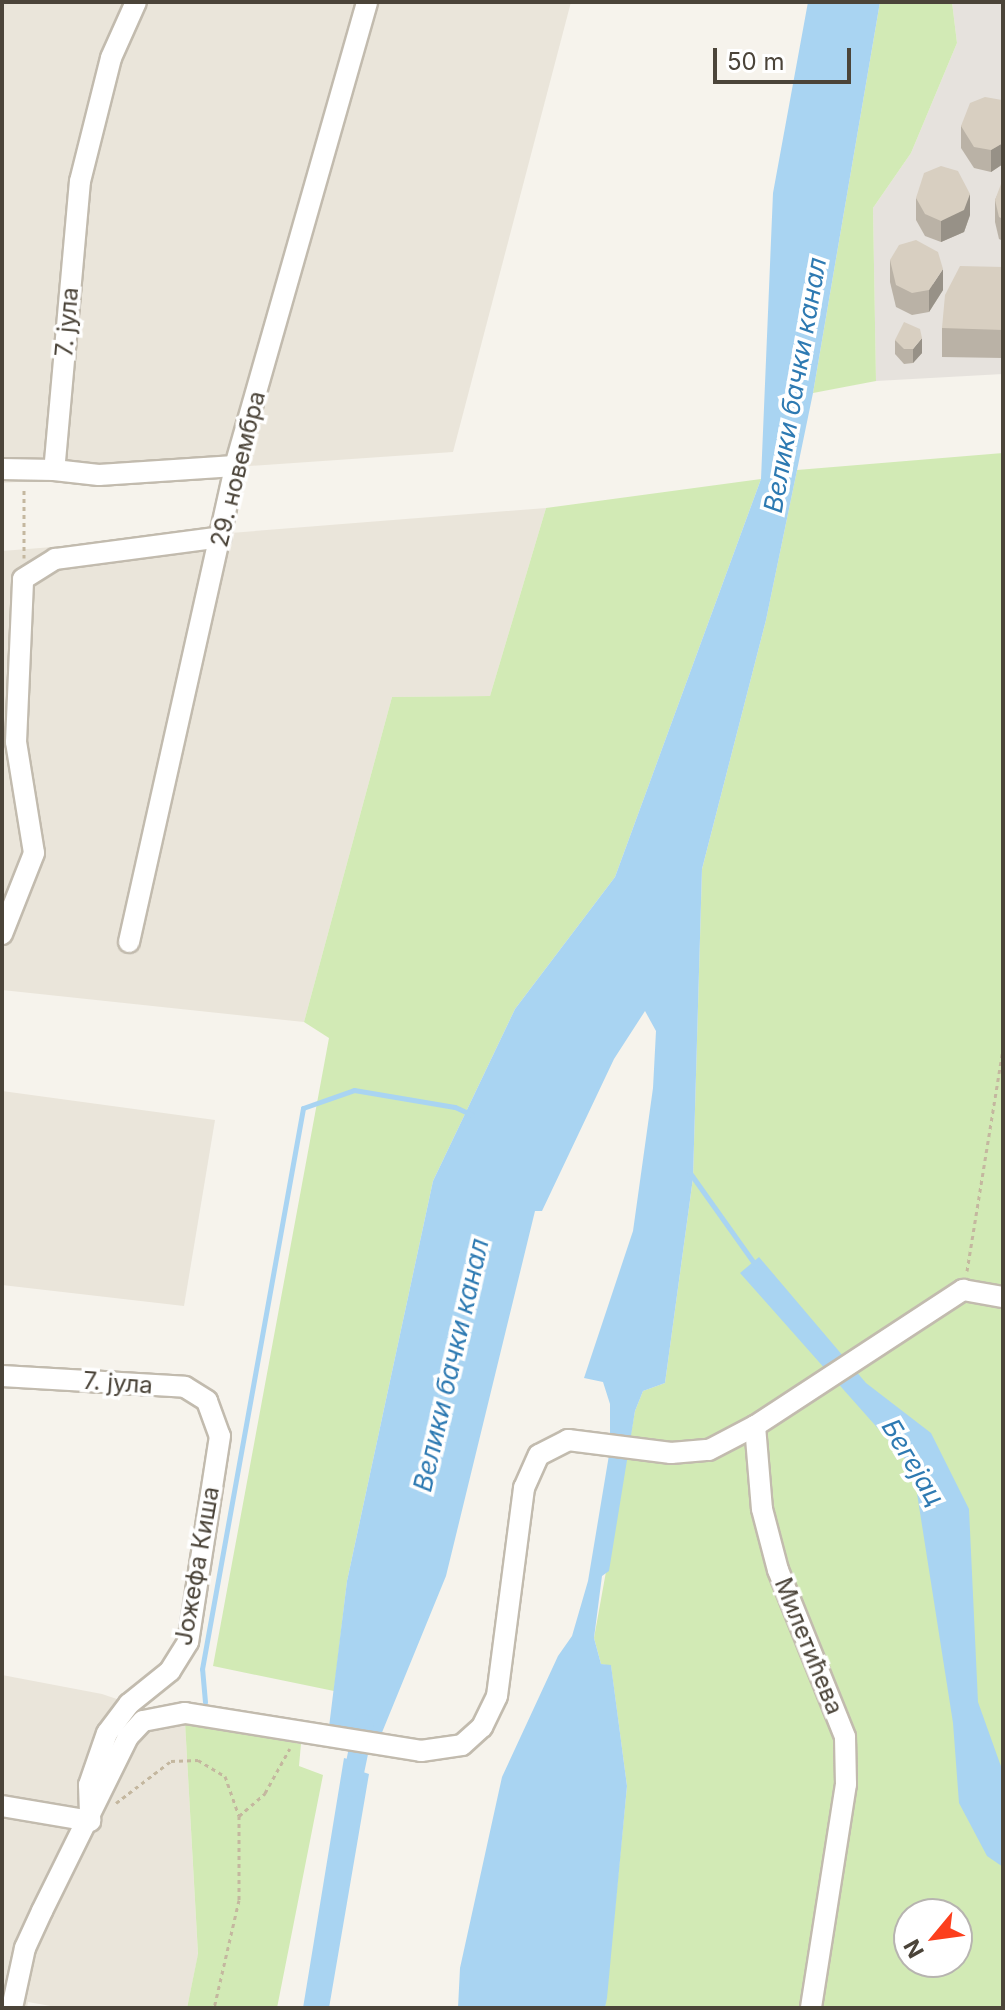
<!DOCTYPE html>
<html>
<head>
<meta charset="utf-8">
<style>
	body { margin:0 }
	#map { position:relative; width:1005px; height:2010px; overflow:hidden; background:#f6f3ec; font-family:Inter,sans-serif }
	div>[style] { position:absolute }
	[style*='--x'] { left:calc(var(--x)*1px); top:calc(var(--y)*1px); width:calc(var(--w)*1px); rotate:calc(var(--a)*1deg) }
	.residential>* { inset:0; background:#eae5da }
	.industrial>* { inset:0; background:#e6e2dd }
	.green>* { inset:0; background:#d2eab5 }
	.water>* { inset:0; background:#a9d4f2 }
	.stream>* { height:5px; margin:-2.5px; padding:0 2.5px; transform-origin:2.5px; border-radius:2.5px; background:#a9d4f2 }
	.canal>* { height:20px; margin:-10px; padding:0 10px; transform-origin:10px; border-radius:10px; background:#a9d4f2 }
	.path>* { height:3px; margin-top:-1.5px; transform-origin:0; background:repeating-linear-gradient(90deg,#c4b79f 0 4px,transparent 0 8px) }
	.roads { filter:drop-shadow(2px 0 #c2bbae) drop-shadow(-2px 0 #c2bbae) drop-shadow(0 2px #c2bbae) drop-shadow(0 -2px #c2bbae) }
	.minor>* { height:20px; margin:-10px; padding:0 10px; transform-origin:10px; border-radius:10px; background:#fff }
	.wall>* { inset:0; background:#bab2a6 }
	.shaded-wall>* { inset:0; background:#979187 }
	.building>* { inset:0; background:#d8cfc1 }
	span { translate:-50% -50%; white-space:nowrap; text-align:center; line-height:1.15; -webkit-text-stroke:7px #fff; paint-order:stroke }
	.street-label { font-size:24px; color:#4b4439 }
	.water-label { font-size:26px; color:#2e7ab2; font-style:italic }
	.frame { position:absolute; inset:0; border:4px solid #4b4439; pointer-events:none }
	.north { position:absolute; left:893px; top:1898px; width:80px; height:80px; box-sizing:border-box; background:#fff; border:2px solid #b7b4b0; border-radius:50%; rotate:241deg; font-size:22px; font-weight:700; line-height:32px; text-align:center; color:#4b4439 }
	.north::after { content:''; display:block; margin:auto; width:28px; height:36px; background:#fc3f1d; clip-path:polygon(50% 0,100% 100%,50% 72%,0 100%) }
	.scale { position:absolute; left:713px; top:48px; width:138px; height:36px; box-sizing:border-box; border:4px solid #4b4439; border-top:0; padding-left:10px; font-size:24px; line-height:28px; white-space:nowrap; color:#4b4439; -webkit-text-stroke:6px #fff; paint-order:stroke }
</style>
</head>
<body>
<div id="map">
	<div class="residential">
		<i style="clip-path:polygon(2px 2px,571px 2px,453px 452px,2px 483px)"></i>
		<i style="clip-path:polygon(546px 508px,490px 696px,392px 697px,304px 1022px,2px 990px,2px 551px)"></i>
		<i style="clip-path:polygon(2px 1091px,215px 1120px,184px 1306px,2px 1285px)"></i>
		<i style="clip-path:polygon(2px 1675px,102px 1694px,185px 1722px,198px 1955px,187px 2008px,62px 2008px,28px 2002px,27px 2008px,2px 2008px)"></i>
	</div>
	<div class="industrial">
		<i style="clip-path:polygon(952px 2px,1003px 2px,1003px 374px,876px 381px,873px 208px,911px 153px,957px 43px)"></i>
	</div>
	<div class="green">
		<i style="clip-path:polygon(880px 2px,952px 2px,957px 43px,911px 153px,873px 208px,876px 381px,813px 393px)"></i>
		<i style="clip-path:polygon(evenodd,1003px 453px,1003px 2008px,605px 2008px,627px 1786px,611px 1666px,601px 1664px,594px 1638px,635px 1411px,643px 1391px,665px 1383px,693px 1178px,702px 869px,766px 620px,797px 470px,1003px 453px,909px 1914px,957px 1914px,957px 1962px,909px 1962px,909px 1914px)"></i>
		<i style="clip-path:polygon(761px 479px,615px 877px,515px 1009px,433px 1181px,347px 1581px,334px 1691px,213px 1666px,329px 1038px,304px 1022px,392px 697px,490px 696px,546px 508px)"></i>
		<i style="clip-path:polygon(185px 1722px,301px 1744px,299px 1766px,323px 1775px,277px 2008px,187px 2008px,198px 1954px)"></i>
	</div>
	<div class="water">
		<i style="clip-path:polygon(808px 2px,880px 2px,813px 393px,766px 620px,702px 869px,693px 1178px,665px 1383px,643px 1391px,635px 1411px,609px 1571px,602px 1576px,594px 1638px,601px 1664px,611px 1665px,627px 1786px,607px 1998px,605px 2008px,458px 2008px,460px 1968px,502px 1777px,558px 1656px,572px 1636px,588px 1581px,610px 1449px,610px 1404px,603px 1382px,584px 1378px,633px 1231px,653px 1088px,656px 1031px,645px 1011px,614px 1059px,542px 1211px,535px 1211px,446px 1576px,374px 1752px,329px 1727px,347px 1581px,433px 1181px,515px 1009px,615px 877px,761px 479px,773px 193px)"></i>
		<i style="clip-path:polygon(759px 1257px,866px 1383px,931px 1433px,969px 1509px,978px 1702px,1003px 1772px,1003px 1867px,987px 1856px,959px 1803px,953px 1723px,913px 1468px,740px 1273px)"></i>
		<i style="clip-path:polygon(344px 1758px,365px 1764px,363px 1772px,369px 1774px,329px 2008px,303px 2008px)"></i>
	</div>
	<div class="stream">
		<i style="--x:690;--y:1173;--w:114;--a:54.6"></i>
		<i style="--x:205;--y:1702;--w:33;--a:-95"></i>
		<i style="--x:202;--y:1669;--w:570;--a:-79.79"></i>
		<i style="--x:303;--y:1108;--w:54;--a:-19.4"></i>
		<i style="--x:354;--y:1090;--w:102;--a:9.6"></i>
		<i style="--x:455;--y:1107;--w:19;--a:25"></i>
	</div>
	<div class="canal">
		<i style="--x:351;--y:1787;--w:64;--a:-78.3"></i>
	</div>
	<div class="path">
		<i style="--x:24;--y:558;--w:68;--a:-90"></i>
		<i style="--x:967;--y:1271;--w:225;--a:-80.8"></i>
		<i style="--x:116;--y:1803;--w:69;--a:-37.4"></i>
		<i style="--x:171;--y:1761;--w:27;--a:-2"></i>
		<i style="--x:198;--y:1760;--w:31;--a:31"></i>
		<i style="--x:225;--y:1776;--w:42;--a:70.7"></i>
		<i style="--x:239;--y:1816;--w:84;--a:90"></i>
		<i style="--x:239;--y:1900;--w:111;--a:103"></i>
		<i style="--x:239;--y:1816;--w:35;--a:-41"></i>
		<i style="--x:265;--y:1793;--w:51;--a:-60.9"></i>
	</div>
	<div class="roads">
		<div class="minor">
			<i style="--x:136;--y:2;--w:61;--a:114.1"></i>
			<i style="--x:111;--y:58;--w:127;--a:104.1"></i>
			<i style="--x:80;--y:181;--w:290;--a:95.1"></i>
			<i style="--x:54;--y:470;--w:45;--a:6.3"></i>
			<i style="--x:99;--y:475;--w:136;--a:-3.8"></i>
			<i style="--x:2;--y:469;--w:52;--a:1.1"></i>
			<i style="--x:2;--y:934;--w:87;--a:-68.4"></i>
			<i style="--x:34;--y:853;--w:112;--a:-99.2"></i>
			<i style="--x:16;--y:742;--w:163;--a:-87.5"></i>
			<i style="--x:23;--y:579;--w:38;--a:-32"></i>
			<i style="--x:55;--y:559;--w:167;--a:-7.5"></i>
			<i style="--x:129;--y:942;--w:488;--a:-77.4"></i>
			<i style="--x:235;--y:466;--w:482;--a:-74.1"></i>
			<i style="--x:2;--y:1376;--w:183;--a:3.4"></i>
			<i style="--x:185;--y:1387;--w:26;--a:32"></i>
			<i style="--x:207;--y:1401;--w:37;--a:70"></i>
			<i style="--x:220;--y:1436;--w:208;--a:98.8"></i>
			<i style="--x:188;--y:1642;--w:34;--a:122"></i>
			<i style="--x:170;--y:1671;--w:53;--a:141.2"></i>
			<i style="--x:129;--y:1704;--w:36;--a:127"></i>
			<i style="--x:107;--y:1733;--w:55;--a:109.1"></i>
			<i style="--x:89;--y:1785;--w:36;--a:88"></i>
			<i style="--x:90;--y:1821;--w:89;--a:-170.3"></i>
			<i style="--x:755;--y:1426;--w:83;--a:85.2"></i>
			<i style="--x:762;--y:1509;--w:63;--a:75.3"></i>
			<i style="--x:778;--y:1570;--w:180;--a:68.1"></i>
			<i style="--x:845;--y:1737;--w:47;--a:88.8"></i>
			<i style="--x:846;--y:1784;--w:227;--a:98.9"></i>
			<i style="--x:12;--y:2008;--w:61;--a:-77.8"></i>
			<i style="--x:25;--y:1948;--w:41;--a:-65.3"></i>
			<i style="--x:42;--y:1911;--w:194;--a:-63.7"></i>
			<i style="--x:128;--y:1737;--w:22;--a:-47"></i>
			<i style="--x:143;--y:1721;--w:43;--a:-10.8"></i>
			<i style="--x:185;--y:1713;--w:239;--a:9.1"></i>
			<i style="--x:421;--y:1751;--w:41;--a:-8.3"></i>
			<i style="--x:462;--y:1745;--w:27;--a:-42"></i>
			<i style="--x:482;--y:1727;--w:34;--a:-64"></i>
			<i style="--x:497;--y:1696;--w:210;--a:-82.6"></i>
			<i style="--x:524;--y:1488;--w:36;--a:-66"></i>
			<i style="--x:539;--y:1455;--w:33;--a:-27"></i>
			<i style="--x:568;--y:1440;--w:104;--a:7.2"></i>
			<i style="--x:671;--y:1453;--w:38;--a:-5"></i>
			<i style="--x:709;--y:1450;--w:52;--a:-27.6"></i>
			<i style="--x:755;--y:1426;--w:249;--a:-33.2"></i>
			<i style="--x:963;--y:1290;--w:41;--a:9.9"></i>
		</div>
	</div>
	<div class="wall">
		<i style="clip-path:polygon(1003px 102px,1003px 164px,991px 172px,974px 168px,961px 148px,961px 126px)"></i>
		<i style="clip-path:polygon(1003px 183px,1003px 241px,999px 239px,995px 222px,995px 200px)"></i>
		<i style="clip-path:polygon(916px 198px,970px 215px,964px 232px,941px 242px,925px 236px,916px 220px)"></i>
		<i style="clip-path:polygon(890px 260px,943px 290px,929px 312px,912px 315px,896px 307px,890px 282px)"></i>
		<i style="clip-path:polygon(1003px 267px,1003px 358px,942px 357px,942px 328px)"></i>
		<i style="clip-path:polygon(895px 340px,922px 353px,913px 363px,904px 364px,895px 354px)"></i>
	</div>
	<div class="shaded-wall">
		<i style="clip-path:polygon(1003px 143px,1003px 164px,991px 172px,991px 150px)"></i>
		<i style="clip-path:polygon(970px 194px,970px 215px,964px 232px,941px 242px,941px 221px)"></i>
		<i style="clip-path:polygon(943px 269px,943px 290px,929px 312px,929px 290px)"></i>
		<i style="clip-path:polygon(922px 338px,922px 353px,913px 363px,913px 349px)"></i>
	</div>
	<div class="building">
		<i style="clip-path:polygon(985px 97px,1002px 100px,1003px 102px,1003px 143px,991px 150px,974px 147px,961px 126px,970px 103px)"></i>
		<i style="clip-path:polygon(941px 166px,958px 171px,970px 194px,964px 210px,941px 221px,925px 214px,916px 198px,924px 173px)"></i>
		<i style="clip-path:polygon(1003px 183px,1003px 219px,999px 217px,995px 200px,1001px 184px)"></i>
		<i style="clip-path:polygon(916px 240px,938px 252px,943px 269px,929px 290px,912px 293px,896px 285px,890px 260px,899px 245px)"></i>
		<i style="clip-path:polygon(960px 266px,1003px 267px,1003px 330px,942px 328px,945px 295px)"></i>
		<i style="clip-path:polygon(904px 322px,920px 329px,922px 338px,913px 349px,904px 349px,895px 340px)"></i>
	</div>
	<div class="street-label">
		<span style="left:67px;top:322px;rotate:-85deg">7. јула</span>
		<span style="left:238px;top:469px;rotate:-76deg">29. новембра</span>
		<span style="left:118px;top:1383px;rotate:4deg">7. јула</span>
		<span style="left:197px;top:1566px;rotate:-80deg">Јожефа Киша</span>
		<span style="left:809px;top:1646px;rotate:68deg">Милетићева</span>
	</div>
	<div class="water-label">
		<span style="left:795px;top:385px;rotate:-80deg">Велики бачки канал</span>
		<span style="left:451px;top:1365px;rotate:-77deg">Велики бачки канал</span>
		<span style="left:913px;top:1462px;rotate:59deg">Бегејац</span>
	</div>
	<div class="frame"></div>
	<div class="north">N</div>
	<div class="scale">50 m</div>
</div>
</body>
</html>
